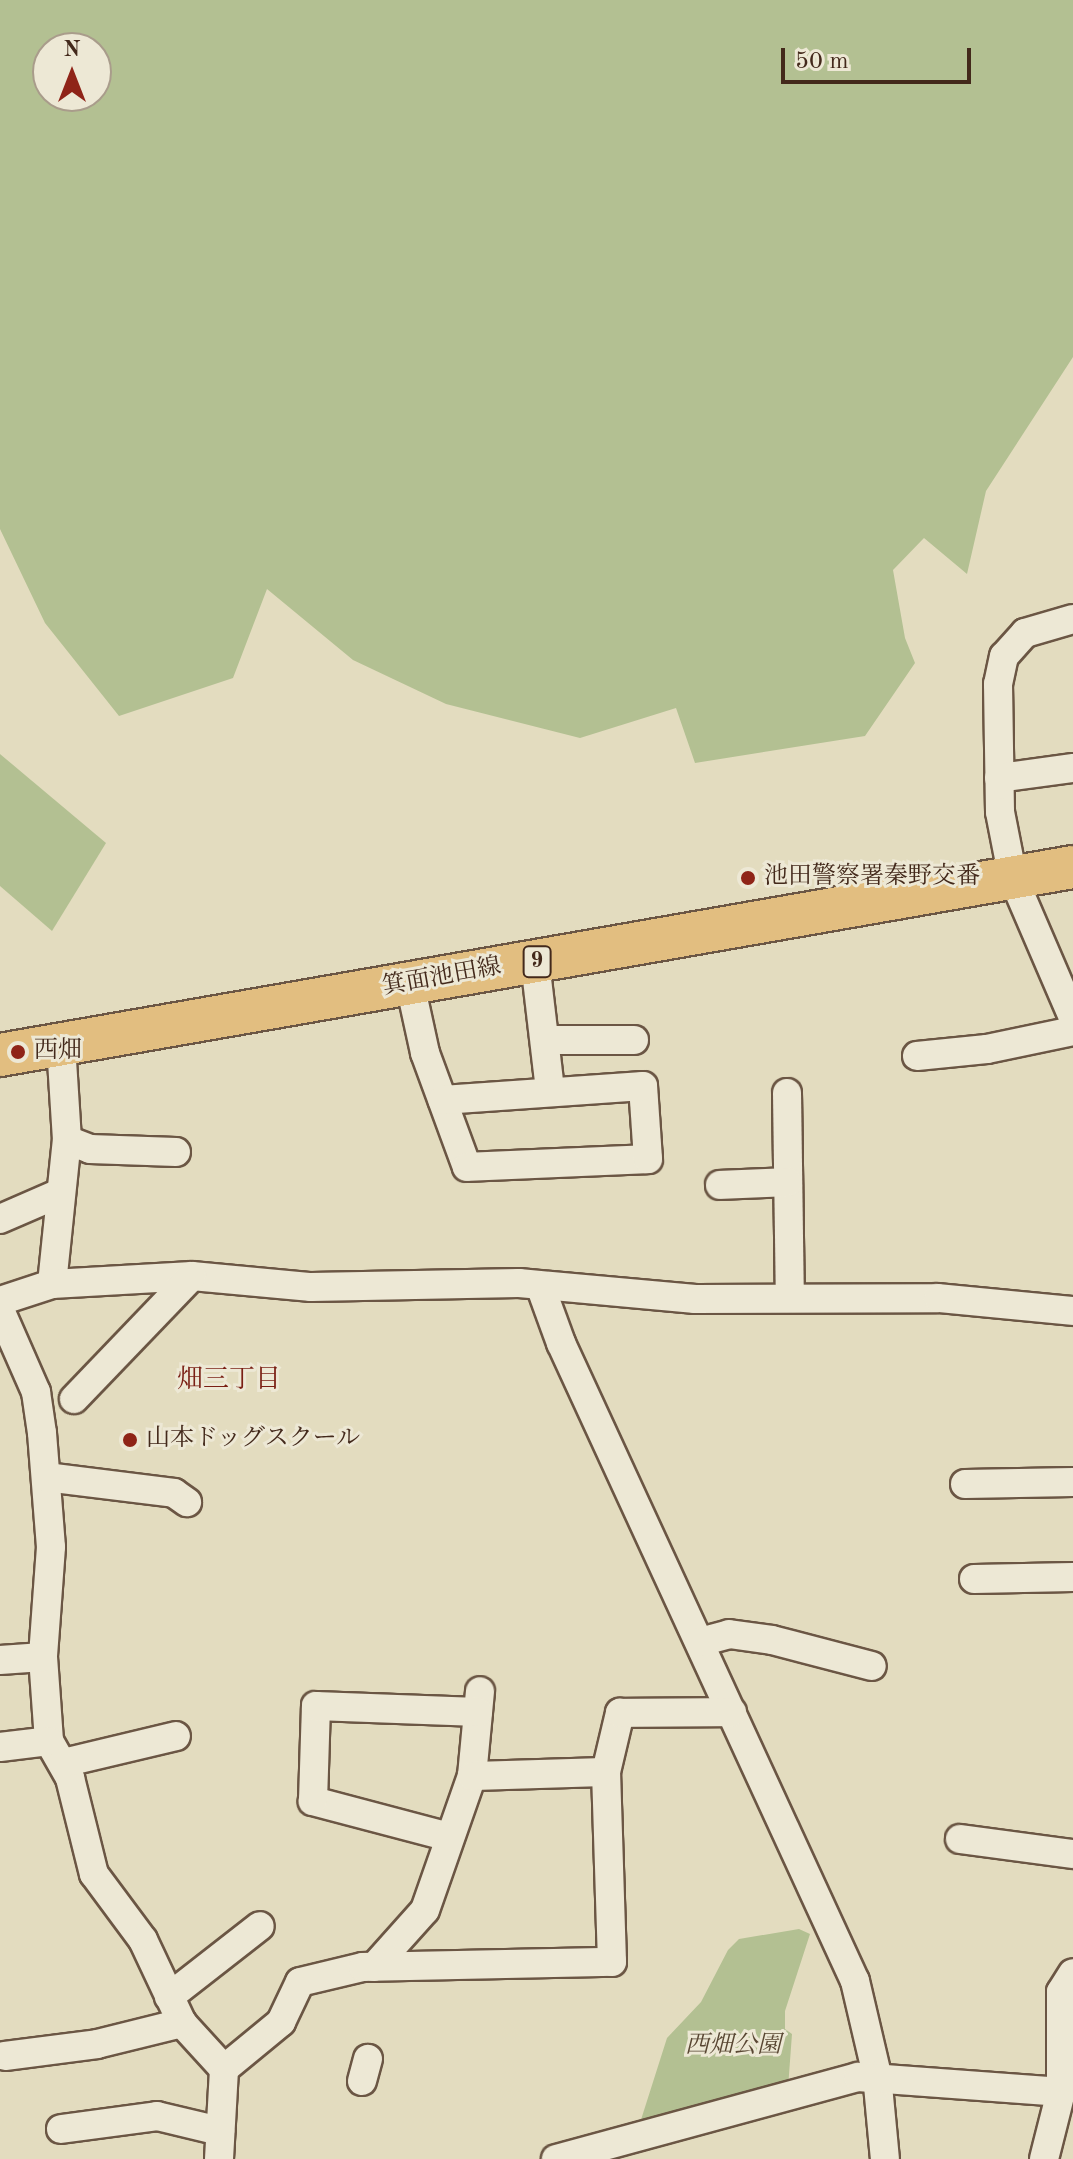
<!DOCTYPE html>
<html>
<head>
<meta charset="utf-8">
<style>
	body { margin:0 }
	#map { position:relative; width:1073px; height:2159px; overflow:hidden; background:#e3dcbf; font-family:"Old Standard TT","Noto Serif JP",serif }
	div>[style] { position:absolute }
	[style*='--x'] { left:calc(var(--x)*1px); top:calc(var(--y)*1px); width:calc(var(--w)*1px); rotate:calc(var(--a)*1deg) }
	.green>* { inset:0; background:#b3c092 }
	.roads { filter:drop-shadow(2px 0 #6b5644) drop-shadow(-2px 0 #6b5644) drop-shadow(0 2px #6b5644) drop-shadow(0 -2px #6b5644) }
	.minor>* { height:28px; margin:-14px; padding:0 14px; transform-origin:14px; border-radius:14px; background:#ede8d5 }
	.primary>* { height:42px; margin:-21px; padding:0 21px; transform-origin:21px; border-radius:21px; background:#e2be80 }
	.dots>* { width:22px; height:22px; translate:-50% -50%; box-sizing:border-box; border:4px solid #ede8d5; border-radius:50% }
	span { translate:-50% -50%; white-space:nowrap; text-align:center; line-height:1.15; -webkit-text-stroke:6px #ede8d5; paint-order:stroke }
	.shield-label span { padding:2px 6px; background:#ede8d5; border:2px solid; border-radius:6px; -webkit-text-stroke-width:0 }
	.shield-label { font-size:22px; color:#43291b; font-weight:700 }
	.poi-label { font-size:24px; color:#43291b }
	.left { translate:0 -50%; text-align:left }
	.street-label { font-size:24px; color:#43291b }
	.park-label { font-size:24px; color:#594733; font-style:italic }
	.neighbourhood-label { font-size:26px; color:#7a1f14 }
	.north { position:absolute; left:32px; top:32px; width:80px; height:80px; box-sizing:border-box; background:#ede8d5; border:2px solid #a99c8b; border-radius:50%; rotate:0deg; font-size:22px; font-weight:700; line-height:32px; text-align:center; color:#43291b }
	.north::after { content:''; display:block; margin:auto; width:28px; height:36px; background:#8f2418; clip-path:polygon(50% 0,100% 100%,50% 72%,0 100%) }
	.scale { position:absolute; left:781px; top:48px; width:190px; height:36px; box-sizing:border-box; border:4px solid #43291b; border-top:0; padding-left:10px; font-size:24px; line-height:28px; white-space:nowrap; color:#43291b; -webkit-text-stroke:6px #ede8d5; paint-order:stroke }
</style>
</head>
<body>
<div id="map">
	<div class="green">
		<i style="clip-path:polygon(evenodd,0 0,1073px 0,1073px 357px,986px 491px,967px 574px,924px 538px,893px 570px,905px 638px,915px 663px,865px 736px,695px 763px,676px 708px,580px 738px,446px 704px,353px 660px,267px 589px,233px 678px,119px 716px,45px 623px,0 529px,0 0,96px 48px,96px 96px,48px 96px,48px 48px,96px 48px)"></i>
		<i style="clip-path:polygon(0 754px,106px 843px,52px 931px,0 886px)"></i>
		<i style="clip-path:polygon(799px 1929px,810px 1934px,785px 2011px,785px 2029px,792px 2034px,788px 2088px,639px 2126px,667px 2038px,701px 2002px,728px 1950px,739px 1939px)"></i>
	</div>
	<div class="roads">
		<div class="minor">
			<i style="--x:1073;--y:619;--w:50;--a:163.7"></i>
			<i style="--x:1025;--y:633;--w:31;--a:132"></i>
			<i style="--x:1004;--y:656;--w:29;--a:102"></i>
			<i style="--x:998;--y:684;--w:128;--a:89.1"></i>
			<i style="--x:1000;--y:812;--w:67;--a:78.9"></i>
			<i style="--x:1013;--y:878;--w:151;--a:66.7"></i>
			<i style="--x:999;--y:778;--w:75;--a:-7.7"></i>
			<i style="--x:535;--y:962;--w:128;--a:83.3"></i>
			<i style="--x:410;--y:984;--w:71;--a:77.7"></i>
			<i style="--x:425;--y:1053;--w:121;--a:69.8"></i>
			<i style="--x:467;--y:1167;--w:181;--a:-2.5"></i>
			<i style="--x:648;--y:1159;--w:73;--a:-93.9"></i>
			<i style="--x:643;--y:1086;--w:201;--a:176"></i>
			<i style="--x:545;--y:1040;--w:89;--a:0"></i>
			<i style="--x:917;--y:1056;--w:70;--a:-5.7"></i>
			<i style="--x:987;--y:1049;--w:88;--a:-11.8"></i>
			<i style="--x:787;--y:1093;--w:205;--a:89.2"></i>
			<i style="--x:67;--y:1140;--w:25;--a:21"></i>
			<i style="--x:90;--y:1149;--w:86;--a:2"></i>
			<i style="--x:720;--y:1185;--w:68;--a:-2.5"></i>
			<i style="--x:0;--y:1219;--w:65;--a:-23.4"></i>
			<i style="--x:52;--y:1284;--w:145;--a:-84.1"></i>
			<i style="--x:67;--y:1140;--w:96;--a:-93.6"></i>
			<i style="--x:541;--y:1288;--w:59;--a:70"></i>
			<i style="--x:561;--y:1343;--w:702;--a:65.26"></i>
			<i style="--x:855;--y:1981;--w:97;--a:76.8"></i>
			<i style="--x:877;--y:2075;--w:84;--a:84.6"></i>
			<i style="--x:0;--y:1301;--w:55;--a:-18.1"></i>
			<i style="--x:52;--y:1284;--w:140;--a:-3.3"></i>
			<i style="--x:192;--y:1276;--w:120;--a:5.3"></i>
			<i style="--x:311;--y:1287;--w:208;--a:-1.1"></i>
			<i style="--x:519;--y:1283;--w:177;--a:5.2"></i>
			<i style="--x:695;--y:1299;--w:243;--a:-0.2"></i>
			<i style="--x:938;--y:1298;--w:136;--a:5.5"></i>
			<i style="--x:0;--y:1310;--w:90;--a:66.3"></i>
			<i style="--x:36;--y:1392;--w:41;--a:81.7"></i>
			<i style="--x:42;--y:1433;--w:114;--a:85.5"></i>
			<i style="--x:51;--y:1547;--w:110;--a:94.2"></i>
			<i style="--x:43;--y:1657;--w:84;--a:85.9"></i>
			<i style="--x:49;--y:1741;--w:43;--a:60.4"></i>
			<i style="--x:70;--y:1778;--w:99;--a:76"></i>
			<i style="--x:94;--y:1874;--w:82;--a:53.4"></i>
			<i style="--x:143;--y:1940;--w:92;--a:64.8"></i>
			<i style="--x:182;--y:2023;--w:62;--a:47.6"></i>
			<i style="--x:74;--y:1399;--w:170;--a:-46.2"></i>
			<i style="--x:46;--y:1477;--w:129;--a:7.1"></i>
			<i style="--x:174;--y:1493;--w:16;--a:35"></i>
			<i style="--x:965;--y:1484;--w:108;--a:-1.1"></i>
			<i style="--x:974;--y:1579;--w:99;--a:-1.2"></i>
			<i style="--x:700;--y:1642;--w:30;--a:-15"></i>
			<i style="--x:729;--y:1634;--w:43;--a:7.9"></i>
			<i style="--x:772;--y:1640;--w:103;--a:14.6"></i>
			<i style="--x:0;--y:1660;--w:43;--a:-4"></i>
			<i style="--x:0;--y:1747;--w:49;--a:-7"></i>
			<i style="--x:63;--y:1763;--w:116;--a:-13.4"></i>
			<i style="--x:472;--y:1776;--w:85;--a:-84.6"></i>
			<i style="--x:449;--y:1837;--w:141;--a:-165.2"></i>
			<i style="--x:313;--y:1801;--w:95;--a:-88.2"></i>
			<i style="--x:316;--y:1706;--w:162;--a:2.1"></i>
			<i style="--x:960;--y:1839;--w:114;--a:7.6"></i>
			<i style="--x:374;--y:1967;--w:76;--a:-48.2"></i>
			<i style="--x:425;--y:1910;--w:142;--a:-70.7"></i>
			<i style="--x:472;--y:1776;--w:134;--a:-1.7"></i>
			<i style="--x:169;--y:1997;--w:115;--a:-38"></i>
			<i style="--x:5;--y:2056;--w:93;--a:-7.4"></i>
			<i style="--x:97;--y:2044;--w:88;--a:-13.9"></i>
			<i style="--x:362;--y:2081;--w:23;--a:-75"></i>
			<i style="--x:61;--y:2129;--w:97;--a:-7.7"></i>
			<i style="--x:157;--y:2116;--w:65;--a:13.4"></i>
			<i style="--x:219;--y:2159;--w:90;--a:-86.8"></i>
			<i style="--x:224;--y:2069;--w:74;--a:-39.5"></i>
			<i style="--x:281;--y:2022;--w:44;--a:-64.6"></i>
			<i style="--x:300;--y:1982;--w:65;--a:-13.4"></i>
			<i style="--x:363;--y:1967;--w:249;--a:-1.2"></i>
			<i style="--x:612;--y:1962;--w:190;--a:-91.8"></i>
			<i style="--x:606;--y:1772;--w:61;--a:-76.7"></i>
			<i style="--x:620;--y:1713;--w:112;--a:-0.5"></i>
			<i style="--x:556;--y:2159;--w:313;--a:-15.2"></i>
			<i style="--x:858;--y:2077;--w:204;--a:4.2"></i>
			<i style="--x:1044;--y:2159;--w:69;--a:-75.8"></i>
			<i style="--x:1061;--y:2092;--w:100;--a:-90"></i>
			<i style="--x:1061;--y:1992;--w:22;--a:-58"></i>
		</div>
		<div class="primary">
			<i style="--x:0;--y:1055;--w:1089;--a:-9.94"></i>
		</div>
	</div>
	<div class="dots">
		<i style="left:748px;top:878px;background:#8f2418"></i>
		<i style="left:18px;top:1052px;background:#8f2418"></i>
		<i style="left:130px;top:1440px;background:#8f2418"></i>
	</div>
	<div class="shield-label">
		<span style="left:537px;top:962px">9</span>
	</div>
	<div class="poi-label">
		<span class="left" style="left:764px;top:878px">池田警察署秦野交番</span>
		<span class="left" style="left:34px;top:1052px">西畑</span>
		<span class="left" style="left:146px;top:1440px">山本ドッグスクール</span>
	</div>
	<div class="street-label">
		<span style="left:442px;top:978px;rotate:-10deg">箕面池田線</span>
	</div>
	<div class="park-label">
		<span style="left:733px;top:2047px">西畑公園</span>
	</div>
	<div class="neighbourhood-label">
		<span style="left:229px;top:1381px">畑三丁目</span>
	</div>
	<div class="north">N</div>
	<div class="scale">50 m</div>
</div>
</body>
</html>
